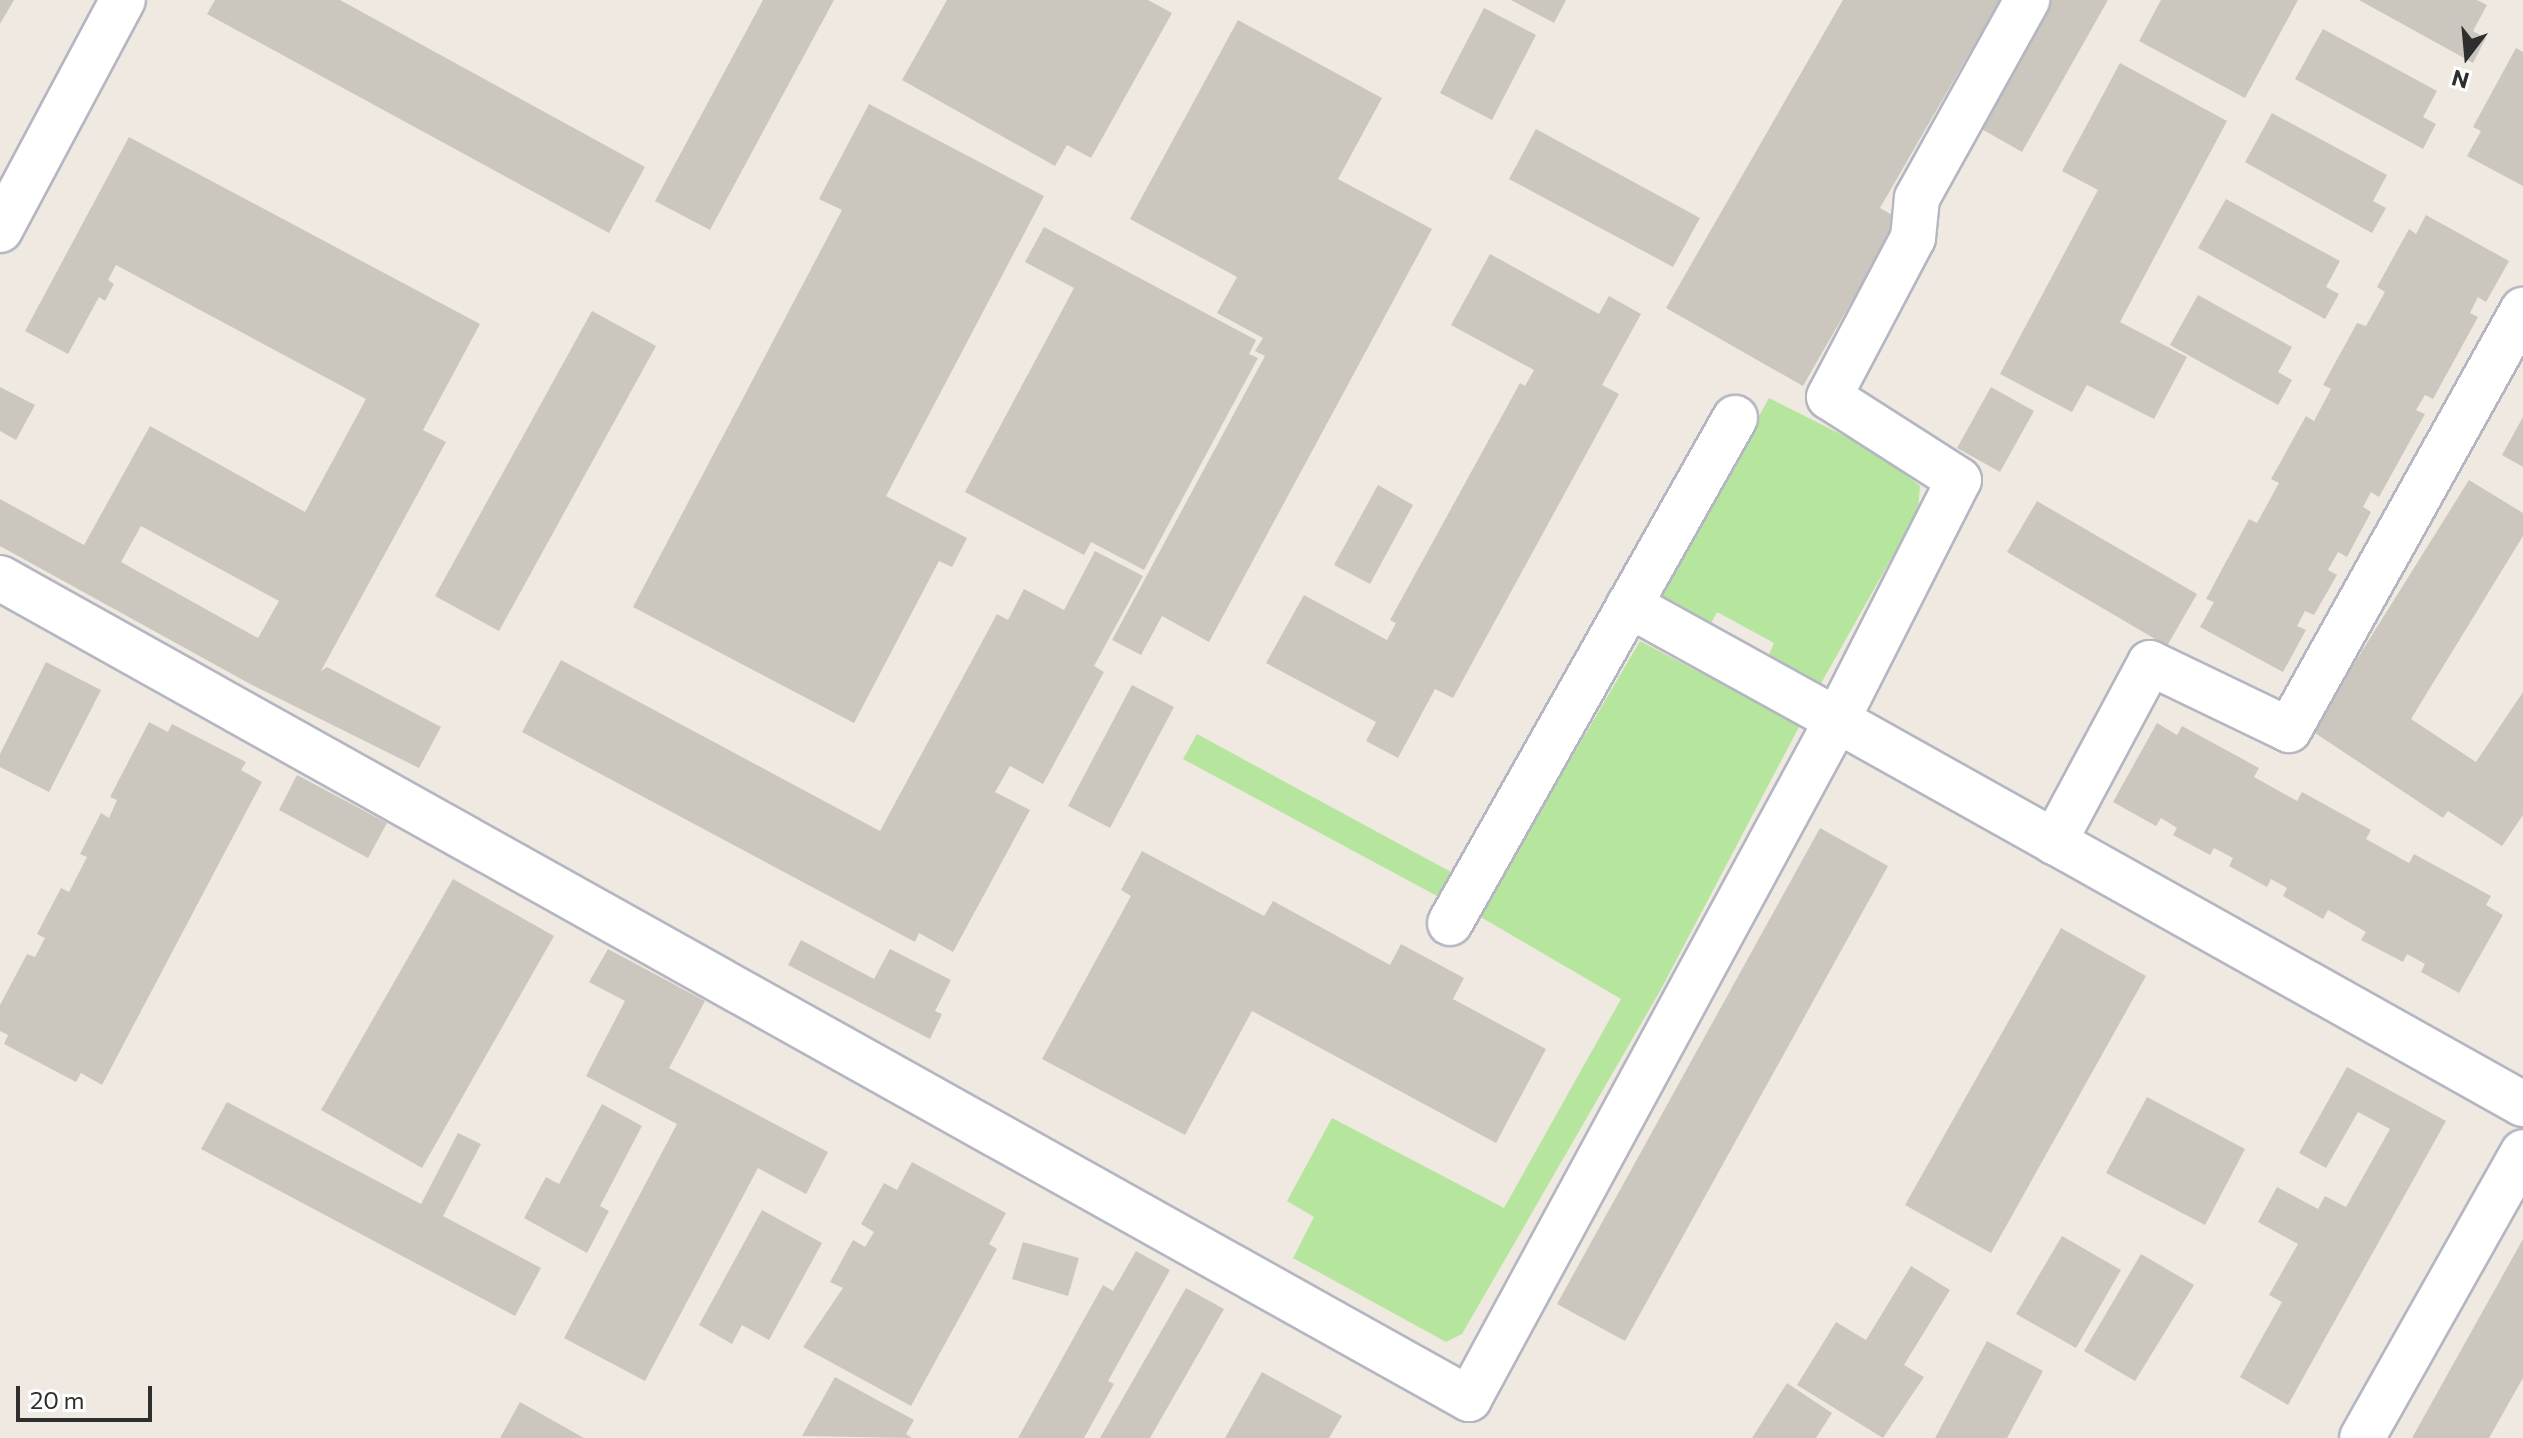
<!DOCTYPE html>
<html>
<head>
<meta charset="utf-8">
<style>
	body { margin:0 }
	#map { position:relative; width:2523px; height:1438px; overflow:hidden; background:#efe9e1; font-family:Commissioner,sans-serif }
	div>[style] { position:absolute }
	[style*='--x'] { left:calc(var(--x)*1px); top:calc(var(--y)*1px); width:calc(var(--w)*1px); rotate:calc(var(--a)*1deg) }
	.green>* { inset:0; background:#b6e59e }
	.building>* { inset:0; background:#cbc7bf }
	.roads { filter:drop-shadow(2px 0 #b4b7c1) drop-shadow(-2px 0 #b4b7c1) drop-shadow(0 2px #b4b7c1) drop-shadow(0 -2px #b4b7c1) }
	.minor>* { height:44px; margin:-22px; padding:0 22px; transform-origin:22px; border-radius:22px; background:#fff }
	span { translate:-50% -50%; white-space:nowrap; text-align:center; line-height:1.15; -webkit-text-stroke:6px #fff; paint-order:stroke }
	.north { position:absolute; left:2427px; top:16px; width:80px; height:80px; -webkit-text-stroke:6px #fff; paint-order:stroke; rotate:196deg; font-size:22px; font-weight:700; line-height:32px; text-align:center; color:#2e2e2e }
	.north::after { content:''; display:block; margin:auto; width:28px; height:36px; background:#2e2e2e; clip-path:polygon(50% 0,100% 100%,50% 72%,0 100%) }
	.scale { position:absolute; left:16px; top:1386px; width:136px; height:36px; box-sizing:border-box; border:4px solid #2e2e2e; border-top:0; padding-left:10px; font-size:24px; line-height:28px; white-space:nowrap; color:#2e2e2e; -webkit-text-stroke:6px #fff; paint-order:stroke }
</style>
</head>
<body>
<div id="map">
	<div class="green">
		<i style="clip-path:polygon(1769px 398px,1880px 454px,1920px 486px,1918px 511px,1819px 687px,1768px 657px,1774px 643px,1717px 612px,1710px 625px,1660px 597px)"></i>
		<i style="clip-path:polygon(1640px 641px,1800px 725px,1660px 991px,1462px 1334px,1446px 1342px,1293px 1258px,1314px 1217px,1287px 1201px,1332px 1118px,1504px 1208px,1621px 999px,1479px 916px)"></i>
		<i style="clip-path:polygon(1197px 734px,1451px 872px,1437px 896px,1183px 759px)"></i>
	</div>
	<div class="building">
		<i style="clip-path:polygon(0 0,14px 0,0 24px)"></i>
		<i style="clip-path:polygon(215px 0,340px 0,645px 167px,609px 233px,207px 14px)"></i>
		<i style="clip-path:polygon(763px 0,834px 0,710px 230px,655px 201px)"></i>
		<i style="clip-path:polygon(947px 0,1148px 0,1172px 13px,1091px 158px,1067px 145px,1055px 166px,902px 80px)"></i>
		<i style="clip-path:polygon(1511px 0,1566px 0,1554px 23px)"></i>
		<i style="clip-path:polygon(1843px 0,2000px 0,1880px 208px,1899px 219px,1803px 386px,1666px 308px)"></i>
		<i style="clip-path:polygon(2043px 0,2108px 0,2022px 152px,1973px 124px)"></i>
		<i style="clip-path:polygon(2161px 0,2298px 0,2245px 98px,2139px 41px)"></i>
		<i style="clip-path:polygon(2359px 0,2477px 0,2487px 5px,2473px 31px,2486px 38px,2473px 63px)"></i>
		<i style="clip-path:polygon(1484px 8px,1536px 35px,1492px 120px,1440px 93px)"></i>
		<i style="clip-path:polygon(1238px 20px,1382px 98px,1338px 179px,1432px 229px,1209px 642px,1162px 616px,1141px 655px,1112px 640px,1265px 356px,1255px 351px,1263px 338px,1217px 313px,1237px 277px,1130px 219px)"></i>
		<i style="clip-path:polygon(2323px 29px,2437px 91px,2423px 117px,2436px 124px,2423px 149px,2295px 79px)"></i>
		<i style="clip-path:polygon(2516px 48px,2523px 52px,2523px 186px,2467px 156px,2481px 131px,2473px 127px)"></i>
		<i style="clip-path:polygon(2120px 63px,2227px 121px,2120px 322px,2187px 357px,2154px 419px,2087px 385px,2072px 412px,2000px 374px,2098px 190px,2062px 171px)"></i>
		<i style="clip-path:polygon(869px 104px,1044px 196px,886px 496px,967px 538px,952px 567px,939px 561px,854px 723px,633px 607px,842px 210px,819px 199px)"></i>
		<i style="clip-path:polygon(2272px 113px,2387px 175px,2373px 201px,2386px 208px,2372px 233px,2245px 162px)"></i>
		<i style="clip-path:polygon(1536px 129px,1700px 218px,1673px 267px,1509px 179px)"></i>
		<i style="clip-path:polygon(evenodd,129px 137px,480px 324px,423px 430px,446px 442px,321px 671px,327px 667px,441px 727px,419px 768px,252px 685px,0 546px,0 499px,84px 545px,150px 426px,305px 512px,366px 399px,116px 265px,108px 280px,114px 284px,105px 301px,99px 297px,68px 354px,25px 331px,129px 137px,141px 526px,279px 601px,258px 638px,121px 562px,141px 526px)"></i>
		<i style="clip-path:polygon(2226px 199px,2340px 261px,2326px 287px,2339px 294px,2325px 319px,2198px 248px)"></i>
		<i style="clip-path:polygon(2426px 215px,2509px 261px,2486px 302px,2478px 297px,2470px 313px,2478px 317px,2433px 399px,2425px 395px,2416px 410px,2425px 414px,2379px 497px,2371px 492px,2363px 507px,2371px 512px,2347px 557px,2338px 552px,2328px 570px,2337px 575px,2314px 615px,2305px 611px,2297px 626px,2306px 630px,2283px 672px,2200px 627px,2214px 602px,2206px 599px,2249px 519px,2257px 523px,2279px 483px,2271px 479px,2306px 416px,2314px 421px,2331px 389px,2323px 385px,2357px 323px,2366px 326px,2385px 292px,2377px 287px,2409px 229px,2416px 234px)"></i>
		<i style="clip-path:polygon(1044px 227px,1256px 340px,1249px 354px,1258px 358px,1144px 570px,1091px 542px,1084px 555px,965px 492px,1074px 288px,1025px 262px)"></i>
		<i style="clip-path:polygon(1490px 254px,1599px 314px,1609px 296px,1641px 314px,1602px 385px,1619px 394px,1453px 698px,1435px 689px,1398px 758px,1366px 741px,1376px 722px,1266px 663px,1304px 595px,1387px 640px,1396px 623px,1390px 620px,1520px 383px,1525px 386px,1534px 370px,1451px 325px)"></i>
		<i style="clip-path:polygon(2198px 295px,2292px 347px,2278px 372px,2292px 380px,2278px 405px,2170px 345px)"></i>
		<i style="clip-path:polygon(592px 311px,656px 346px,499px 631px,435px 596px)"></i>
		<i style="clip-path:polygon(0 387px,35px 405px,16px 440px,0 431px)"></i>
		<i style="clip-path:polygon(1991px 387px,2034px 411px,2000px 472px,1957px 448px)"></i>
		<i style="clip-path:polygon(2523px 417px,2523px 467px,2502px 455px)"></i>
		<i style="clip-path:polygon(2469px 480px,2523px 513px,2523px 536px,2411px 719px,2476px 762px,2523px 692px,2523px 815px,2502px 846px,2448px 811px,2443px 818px,2312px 731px)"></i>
		<i style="clip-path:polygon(1378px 485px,1413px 505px,1370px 584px,1334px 565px)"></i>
		<i style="clip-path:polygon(2037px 501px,2197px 594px,2167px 646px,2007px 552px)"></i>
		<i style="clip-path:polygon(1095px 551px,1143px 576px,1094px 666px,1104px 672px,1043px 784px,1010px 766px,995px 792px,1030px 810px,953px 952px,919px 933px,915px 942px,522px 732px,561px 660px,880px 831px,997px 614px,1008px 620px,1024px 589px,1064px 610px)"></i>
		<i style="clip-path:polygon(46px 662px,101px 690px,49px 792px,0 767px,0 754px)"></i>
		<i style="clip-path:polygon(1132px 685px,1174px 707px,1110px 828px,1068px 806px)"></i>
		<i style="clip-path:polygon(149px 722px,168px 732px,172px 724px,246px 762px,241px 770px,262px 782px,102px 1085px,81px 1073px,76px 1082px,4px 1044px,8px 1035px,0 1031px,0 1005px,27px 954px,35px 957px,45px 938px,37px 934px,61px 888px,69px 892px,87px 857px,80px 854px,101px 813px,109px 818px,117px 800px,110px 797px)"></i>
		<i style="clip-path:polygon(2157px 723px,2177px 735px,2182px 726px,2259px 768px,2254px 777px,2297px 801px,2302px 792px,2371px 830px,2366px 839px,2409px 863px,2414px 854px,2491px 896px,2486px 905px,2503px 915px,2459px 993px,2421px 972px,2425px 964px,2407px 954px,2403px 962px,2361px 940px,2366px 932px,2328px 910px,2323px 919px,2283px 896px,2287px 888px,2271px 879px,2267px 887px,2229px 866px,2233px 858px,2214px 848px,2210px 855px,2173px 835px,2177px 828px,2161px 818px,2156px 826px,2113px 802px)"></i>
		<i style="clip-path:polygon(297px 775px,387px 823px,368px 858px,279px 810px)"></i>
		<i style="clip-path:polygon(1820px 828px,1888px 866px,1625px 1341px,1557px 1304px)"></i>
		<i style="clip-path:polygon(1142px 851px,1264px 916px,1273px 901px,1390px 965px,1401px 944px,1464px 978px,1453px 999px,1546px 1049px,1496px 1143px,1252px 1011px,1185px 1135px,1042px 1059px,1131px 896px,1121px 890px)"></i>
		<i style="clip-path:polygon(453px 879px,554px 936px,422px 1168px,321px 1110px)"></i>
		<i style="clip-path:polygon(2061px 928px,2146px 976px,1991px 1253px,1905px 1205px)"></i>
		<i style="clip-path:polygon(801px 940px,874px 979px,890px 949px,951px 980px,935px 1011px,942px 1014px,930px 1039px,788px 965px)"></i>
		<i style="clip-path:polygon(608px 949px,705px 1001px,669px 1068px,828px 1152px,806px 1194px,758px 1168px,645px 1381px,564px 1338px,677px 1124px,586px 1076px,625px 1001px,589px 982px)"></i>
		<i style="clip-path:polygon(2347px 1067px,2446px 1121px,2288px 1405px,2240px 1377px,2282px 1302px,2269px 1295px,2298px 1244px,2258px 1222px,2277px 1187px,2318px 1209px,2325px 1196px,2346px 1207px,2390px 1129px,2358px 1112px,2326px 1168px,2299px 1153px)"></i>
		<i style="clip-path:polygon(2147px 1097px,2245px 1149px,2205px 1225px,2106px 1173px)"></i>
		<i style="clip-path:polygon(227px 1102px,421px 1204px,458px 1133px,481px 1144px,443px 1216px,541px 1268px,515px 1316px,201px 1149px)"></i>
		<i style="clip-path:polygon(602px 1104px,642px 1126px,600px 1206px,609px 1211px,587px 1253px,524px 1218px,546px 1177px,559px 1184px)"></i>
		<i style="clip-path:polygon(912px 1162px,1006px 1213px,989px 1244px,997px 1249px,911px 1406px,803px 1347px,843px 1288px,830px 1282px,853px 1240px,865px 1247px,874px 1232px,861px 1224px,884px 1183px,897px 1190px)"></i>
		<i style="clip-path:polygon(762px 1210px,822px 1243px,769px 1340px,742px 1325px,732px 1344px,699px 1325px)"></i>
		<i style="clip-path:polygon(2062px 1236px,2121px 1270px,2076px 1348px,2016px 1314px)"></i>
		<i style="clip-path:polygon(2523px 1239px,2523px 1378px,2489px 1438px,2412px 1438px)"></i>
		<i style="clip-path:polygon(1023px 1242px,1079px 1258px,1068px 1296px,1012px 1279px)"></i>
		<i style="clip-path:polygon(1136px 1251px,1170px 1270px,1108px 1381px,1114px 1384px,1084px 1438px,1018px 1438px,1103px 1285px,1113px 1291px)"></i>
		<i style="clip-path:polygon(2141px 1254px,2194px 1285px,2135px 1381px,2084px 1351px)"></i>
		<i style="clip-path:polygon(1911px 1266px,1950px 1290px,1904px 1365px,1924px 1377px,1883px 1438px,1797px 1385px,1836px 1322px,1866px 1340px)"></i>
		<i style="clip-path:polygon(1186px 1288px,1224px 1309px,1150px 1438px,1100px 1438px)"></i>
		<i style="clip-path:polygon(1987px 1341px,2043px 1371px,2007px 1438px,1935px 1438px)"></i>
		<i style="clip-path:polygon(1262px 1372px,1342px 1416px,1329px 1438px,1225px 1438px)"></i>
		<i style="clip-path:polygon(835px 1377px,914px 1420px,906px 1434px,912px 1438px,802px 1436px)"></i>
		<i style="clip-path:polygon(1787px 1383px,1832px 1413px,1816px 1438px,1752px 1438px)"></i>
		<i style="clip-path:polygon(520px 1402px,584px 1438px,500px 1438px)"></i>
	</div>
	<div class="roads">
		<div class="minor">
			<i style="--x:0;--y:230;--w:261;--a:-61.9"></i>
			<i style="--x:0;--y:578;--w:1683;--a:29.2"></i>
			<i style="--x:1469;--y:1399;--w:772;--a:-61.54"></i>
			<i style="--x:1837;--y:720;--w:786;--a:29.24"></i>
			<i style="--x:1629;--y:605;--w:238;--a:28.9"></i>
			<i style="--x:1837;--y:720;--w:269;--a:-63.1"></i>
			<i style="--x:1959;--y:480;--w:154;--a:-147.4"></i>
			<i style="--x:1829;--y:397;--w:180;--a:-62.2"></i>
			<i style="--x:1913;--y:238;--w:40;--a:-84.3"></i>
			<i style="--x:1917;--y:198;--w:227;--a:-60.9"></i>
			<i style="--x:2054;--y:842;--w:203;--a:-61.8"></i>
			<i style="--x:2150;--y:663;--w:154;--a:25.7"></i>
			<i style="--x:2289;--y:730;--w:481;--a:-60.9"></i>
			<i style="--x:1450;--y:923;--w:580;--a:-60.56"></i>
			<i style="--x:2362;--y:1438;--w:328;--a:-60.6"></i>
		</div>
	</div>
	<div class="north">N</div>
	<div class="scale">20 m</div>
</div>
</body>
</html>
